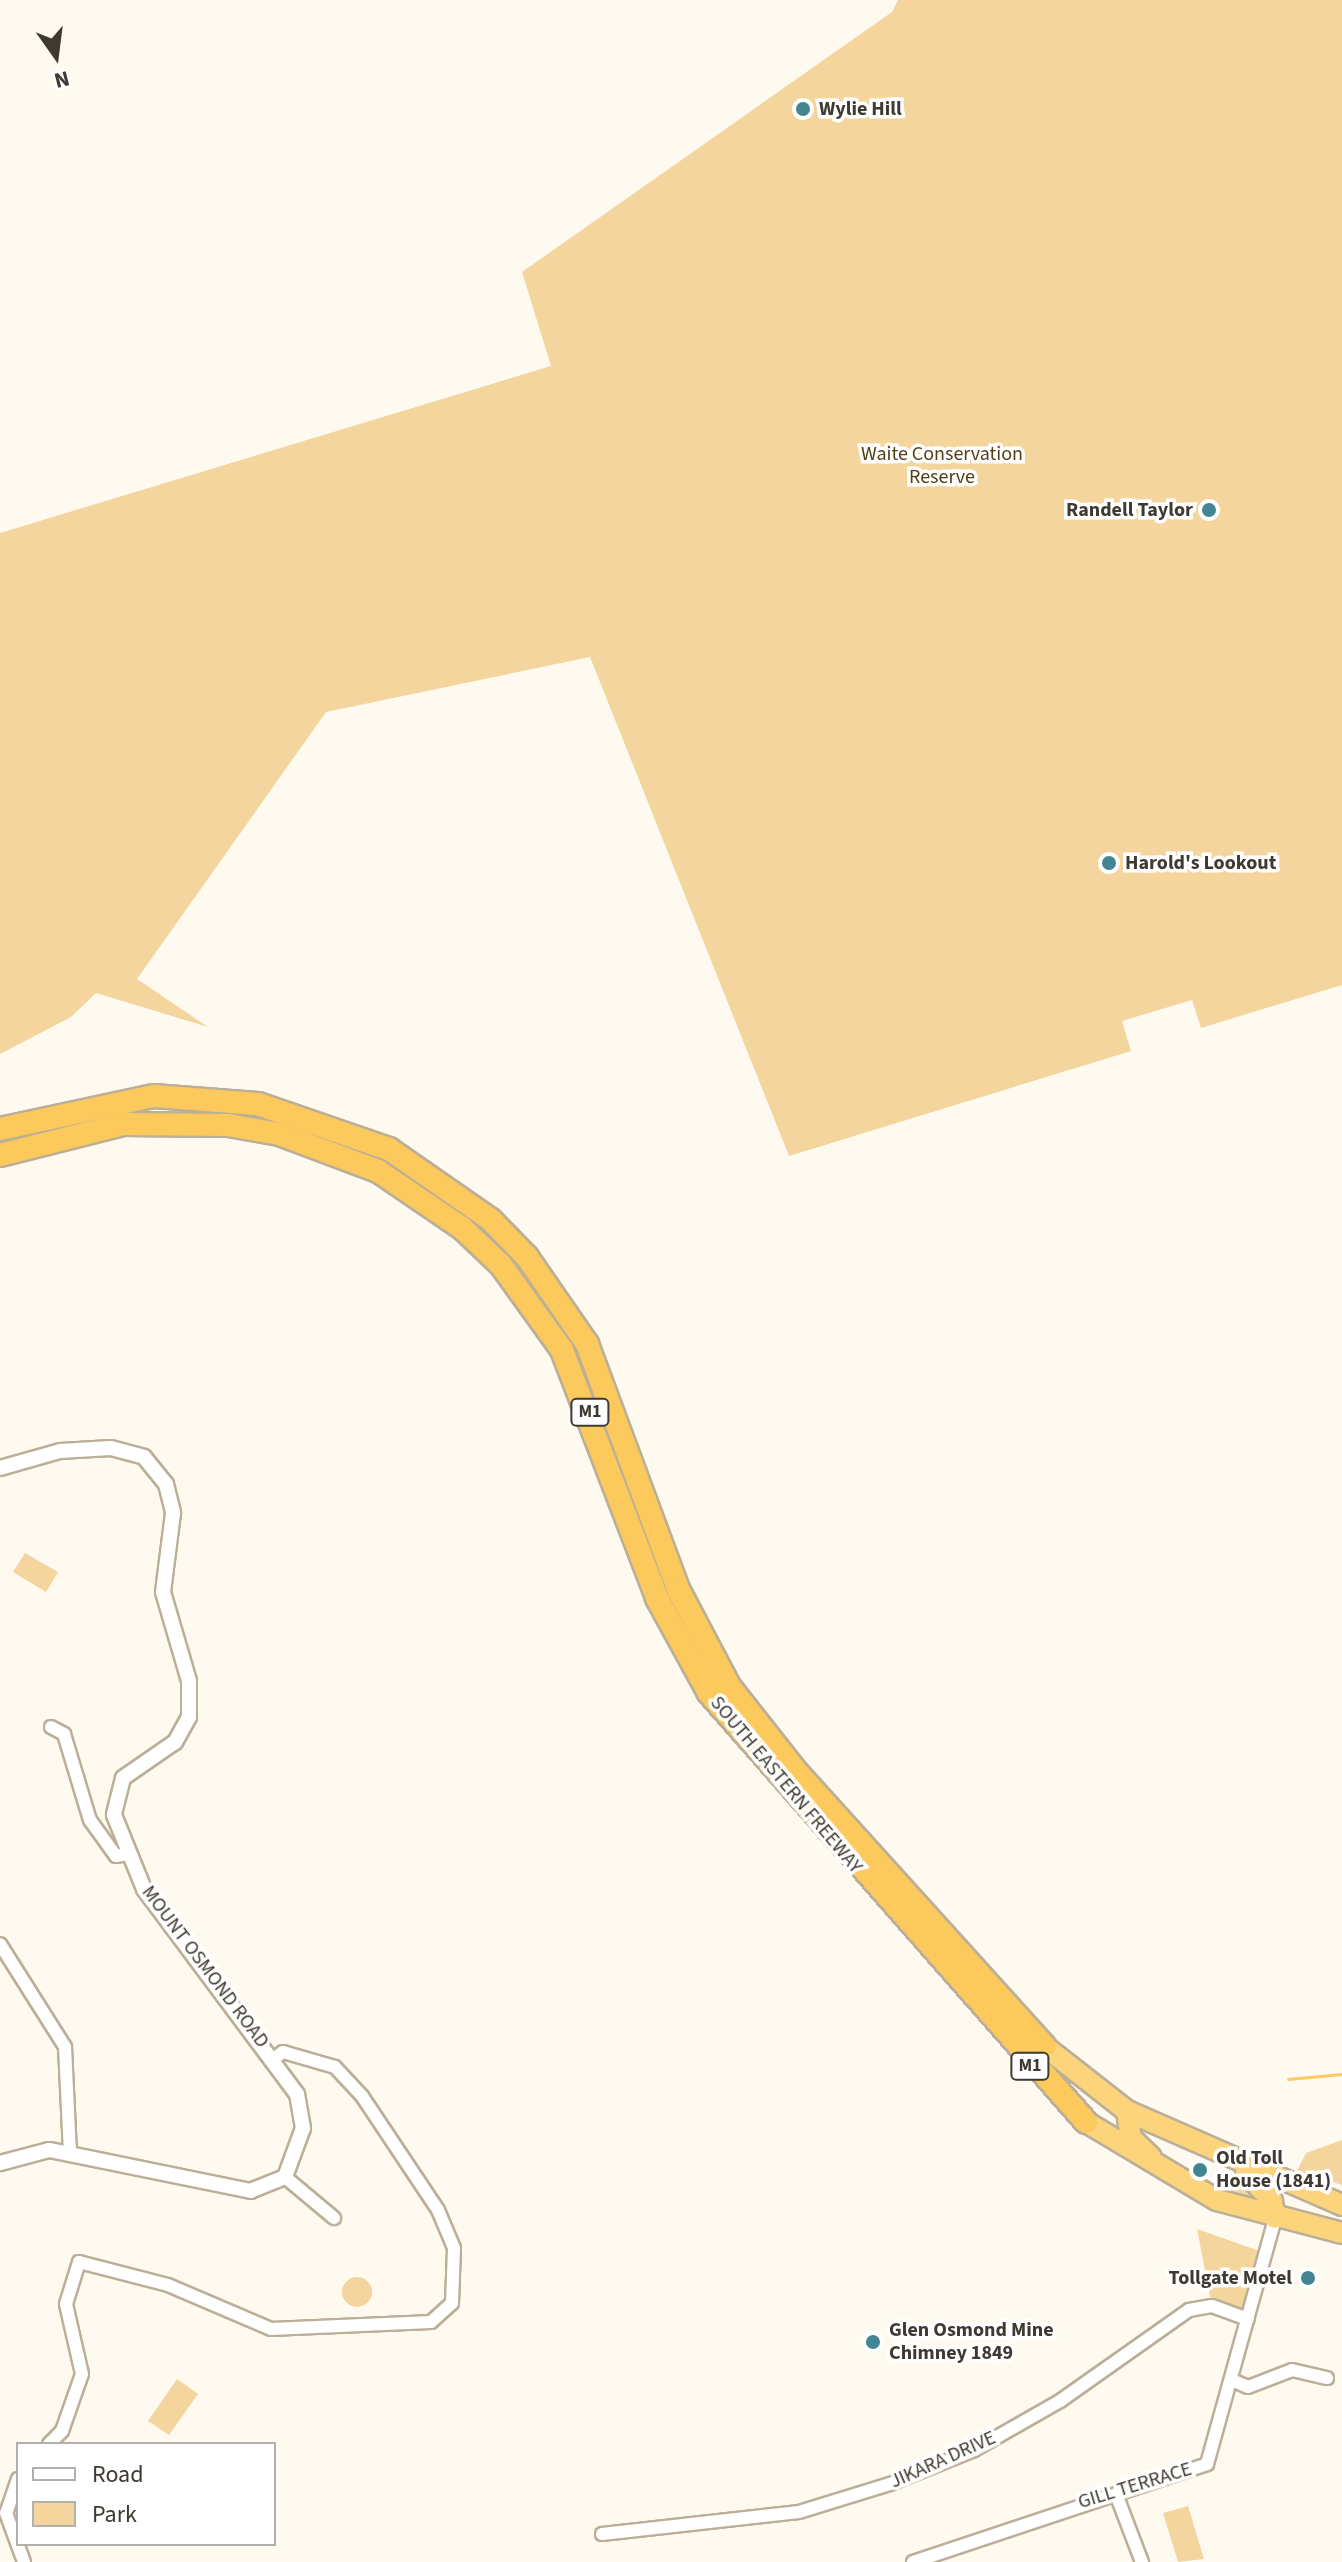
<!DOCTYPE html>
<html>
<head>
<meta charset="utf-8">
<style>
	body { margin:0 }
	#map { position:relative; width:1342px; height:2562px; overflow:hidden; background:#fffaf0; font-family:"Source Sans 3",sans-serif }
	div>[style] { position:absolute }
	[style*='--x'] { left:calc(var(--x)*1px); top:calc(var(--y)*1px); width:calc(var(--w)*1px); rotate:calc(var(--a)*1deg) }
	.green>* { inset:0; background:#f3d59d }
	.round { border-radius:50% }
	.stream>* { height:3px; margin:-1.5px; padding:0 1.5px; transform-origin:1.5px; border-radius:1.5px; background:#fbcb68 }
	.roads { filter:drop-shadow(2px 0 #bbaf98) drop-shadow(-2px 0 #bbaf98) drop-shadow(0 2px #bbaf98) drop-shadow(0 -2px #bbaf98) }
	.minor>* { height:12px; margin:-6px; padding:0 6px; transform-origin:6px; border-radius:6px; background:#fff }
	.tertiary>* { height:14px; margin:-7px; padding:0 7px; transform-origin:7px; border-radius:7px; background:#fff }
	.trunk>* { height:20px; margin:-10px; padding:0 10px; transform-origin:10px; border-radius:10px; background:#fcd47c }
	.motorway>* { height:22px; margin:-11px; padding:0 11px; transform-origin:11px; border-radius:11px; background:#fcc95c }
	.dots>* { width:22px; height:22px; translate:-50% -50%; box-sizing:border-box; border:4px solid #fff; border-radius:50% }
	span { translate:-50% -50%; white-space:nowrap; text-align:center; line-height:1.15; -webkit-text-stroke:7px #fff; paint-order:stroke }
	.shield-label span { padding:2px 6px; background:#fff; border:2px solid; border-radius:6px; -webkit-text-stroke-width:0 }
	.shield-label { font-size:18px; color:#3f3a31; font-weight:700 }
	.poi-label { font-size:20px; color:#3f3a31; font-weight:700 }
	.left { translate:0 -50%; text-align:left }
	.right { translate:-100% -50%; text-align:right }
	.park-label { font-size:20px; color:#534016 }
	.street-label { font-size:20px; color:#3f3a31 }
	.legend { position:absolute; left:16px; top:2442px; width:260px; height:104px; box-sizing:border-box; background:#fff; border:2px solid #b2b0ad; margin:0; padding:10px 14px; list-style:none; font-size:24px; color:#3f3a31 }
	.legend li { display:flex; align-items:center; gap:16px; height:40px }
	.legend b { width:40px; border:2px solid #b2b0ad }
	.north { position:absolute; left:16px; top:16px; width:80px; height:80px; -webkit-text-stroke:6px #fff; paint-order:stroke; rotate:166deg; font-size:22px; font-weight:700; line-height:32px; text-align:center; color:#3f3a31 }
	.north::after { content:''; display:block; margin:auto; width:28px; height:36px; background:#3f3a31; clip-path:polygon(50% 0,100% 100%,50% 72%,0 100%) }
</style>
</head>
<body>
<div id="map">
	<div class="green">
		<i style="clip-path:polygon(898px 0,1342px 0,1342px 985px,1201px 1028px,1192px 1000px,1122px 1021px,1131px 1051px,789px 1156px,590px 657px,326px 712px,137px 979px,208px 1027px,96px 993px,71px 1017px,0 1054px,0 533px,551px 366px,522px 272px,892px 12px)"></i>
		<i style="clip-path:polygon(25px 1553px,58px 1572px,46px 1592px,13px 1572px)"></i>
		<i style="clip-path:polygon(1342px 2140px,1342px 2185px,1297px 2171px,1306px 2153px)"></i>
		<i style="clip-path:polygon(1233px 2174px,1252px 2183px,1270px 2206px,1225px 2191px)"></i>
		<i style="clip-path:polygon(1197px 2229px,1265px 2253px,1248px 2319px,1212px 2306px)"></i>
		<i class="round" style="left:342px;top:2277px;width:30px;height:30px"></i>
		<i style="clip-path:polygon(177px 2379px,198px 2394px,169px 2435px,148px 2421px)"></i>
		<i style="clip-path:polygon(1188px 2506px,1204px 2559px,1178px 2562px,1163px 2513px)"></i>
	</div>
	<div class="stream">
		<i style="--x:1288;--y:2079;--w:54;--a:-5.3"></i>
	</div>
	<div class="roads">
		<div class="minor">
			<i style="--x:51;--y:1727;--w:15;--a:28"></i>
			<i style="--x:64;--y:1734;--w:90;--a:73.2"></i>
			<i style="--x:90;--y:1820;--w:44;--a:54.2"></i>
			<i style="--x:116;--y:1856;--w:11;--a:-10"></i>
			<i style="--x:0;--y:1944;--w:122;--a:57.7"></i>
			<i style="--x:65;--y:2047;--w:106;--a:87.3"></i>
			<i style="--x:285;--y:2177;--w:64;--a:39.9"></i>
			<i style="--x:1234;--y:2381;--w:15;--a:23"></i>
			<i style="--x:1248;--y:2387;--w:47;--a:-21.1"></i>
			<i style="--x:1292;--y:2370;--w:36;--a:13"></i>
			<i style="--x:49;--y:2444;--w:18;--a:-45"></i>
			<i style="--x:62;--y:2431;--w:60;--a:-70.7"></i>
			<i style="--x:82;--y:2374;--w:72;--a:-102.9"></i>
			<i style="--x:66;--y:2304;--w:44;--a:-72.8"></i>
			<i style="--x:79;--y:2262;--w:92;--a:14.5"></i>
			<i style="--x:168;--y:2285;--w:112;--a:23.1"></i>
			<i style="--x:271;--y:2329;--w:160;--a:-2.5"></i>
			<i style="--x:431;--y:2322;--w:28;--a:-42"></i>
			<i style="--x:452;--y:2303;--w:55;--a:-87.9"></i>
			<i style="--x:454;--y:2248;--w:41;--a:-112.8"></i>
			<i style="--x:438;--y:2210;--w:137;--a:-123.7"></i>
			<i style="--x:362;--y:2096;--w:40;--a:-133"></i>
			<i style="--x:335;--y:2067;--w:54;--a:-163.9"></i>
			<i style="--x:283;--y:2052;--w:12;--a:145"></i>
			<i style="--x:18;--y:2479;--w:36;--a:109"></i>
			<i style="--x:6;--y:2513;--w:52;--a:69.8"></i>
			<i style="--x:1116;--y:2494;--w:73;--a:69.1"></i>
			<i style="--x:602;--y:2534;--w:198;--a:-6.4"></i>
			<i style="--x:799;--y:2512;--w:95;--a:-17.1"></i>
			<i style="--x:890;--y:2484;--w:91;--a:-22"></i>
			<i style="--x:974;--y:2450;--w:99;--a:-29.7"></i>
			<i style="--x:1060;--y:2401;--w:158;--a:-35.2"></i>
			<i style="--x:1189;--y:2310;--w:23;--a:-10"></i>
			<i style="--x:1212;--y:2306;--w:38;--a:20"></i>
			<i style="--x:913;--y:2562;--w:310;--a:-18.4"></i>
			<i style="--x:1207;--y:2464;--w:255;--a:-74.5"></i>
		</div>
		<div class="tertiary">
			<i style="--x:0;--y:1468;--w:62;--a:-15.8"></i>
			<i style="--x:60;--y:1451;--w:51;--a:-3.4"></i>
			<i style="--x:111;--y:1448;--w:34;--a:15"></i>
			<i style="--x:144;--y:1457;--w:35;--a:51"></i>
			<i style="--x:166;--y:1484;--w:30;--a:76"></i>
			<i style="--x:173;--y:1513;--w:80;--a:97.2"></i>
			<i style="--x:163;--y:1592;--w:93;--a:73.7"></i>
			<i style="--x:189;--y:1681;--w:36;--a:90"></i>
			<i style="--x:189;--y:1717;--w:29;--a:119"></i>
			<i style="--x:175;--y:1742;--w:63;--a:145.3"></i>
			<i style="--x:123;--y:1778;--w:38;--a:104"></i>
			<i style="--x:114;--y:1815;--w:80;--a:67.9"></i>
			<i style="--x:144;--y:1889;--w:256;--a:53.3"></i>
			<i style="--x:297;--y:2094;--w:35;--a:80"></i>
			<i style="--x:303;--y:2128;--w:52;--a:110.2"></i>
			<i style="--x:285;--y:2177;--w:37;--a:158"></i>
			<i style="--x:251;--y:2191;--w:206;--a:-168.5"></i>
			<i style="--x:49;--y:2150;--w:51;--a:165.1"></i>
		</div>
		<div class="trunk">
			<i style="--x:1044;--y:2046;--w:105;--a:38.1"></i>
			<i style="--x:1127;--y:2111;--w:235;--a:23.6"></i>
			<i style="--x:1127;--y:2111;--w:27;--a:82"></i>
			<i style="--x:1131;--y:2138;--w:28;--a:44"></i>
			<i style="--x:1086;--y:2122;--w:152;--a:30.8"></i>
			<i style="--x:1217;--y:2200;--w:129;--a:14.8"></i>
			<i style="--x:1246;--y:2173;--w:38;--a:47"></i>
			<i style="--x:1272;--y:2201;--w:17;--a:80"></i>
		</div>
		<div class="motorway">
			<i style="--x:0;--y:1129;--w:157;--a:-12.1"></i>
			<i style="--x:154;--y:1096;--w:104;--a:4.4"></i>
			<i style="--x:258;--y:1104;--w:139;--a:19"></i>
			<i style="--x:389;--y:1149;--w:124;--a:34.8"></i>
			<i style="--x:491;--y:1220;--w:52;--a:45.8"></i>
			<i style="--x:527;--y:1257;--w:106;--a:55.4"></i>
			<i style="--x:587;--y:1344;--w:264;--a:69.6"></i>
			<i style="--x:679;--y:1591;--w:107;--a:62.2"></i>
			<i style="--x:729;--y:1686;--w:107;--a:51.8"></i>
			<i style="--x:795;--y:1770;--w:372;--a:47.9"></i>
			<i style="--x:0;--y:1155;--w:127;--a:-14.1"></i>
			<i style="--x:123;--y:1124;--w:105;--a:0.5"></i>
			<i style="--x:228;--y:1125;--w:52;--a:10"></i>
			<i style="--x:279;--y:1134;--w:106;--a:20.5"></i>
			<i style="--x:378;--y:1171;--w:102;--a:34.2"></i>
			<i style="--x:462;--y:1228;--w:54;--a:43.5"></i>
			<i style="--x:501;--y:1265;--w:105;--a:54.3"></i>
			<i style="--x:562;--y:1350;--w:266;--a:69"></i>
			<i style="--x:657;--y:1598;--w:108;--a:61.3"></i>
			<i style="--x:709;--y:1693;--w:571;--a:48.69"></i>
		</div>
	</div>
	<div class="dots">
		<i style="left:803px;top:109px;background:#428694"></i>
		<i style="left:1209px;top:510px;background:#428694"></i>
		<i style="left:1109px;top:863px;background:#428694"></i>
		<i style="left:1200px;top:2170px;background:#428694"></i>
		<i style="left:1308px;top:2278px;background:#428694"></i>
		<i style="left:873px;top:2342px;background:#428694"></i>
	</div>
	<div class="shield-label">
		<span style="left:590px;top:1412px">M1</span>
		<span style="left:1030px;top:2066px">M1</span>
	</div>
	<div class="poi-label">
		<span class="left" style="left:819px;top:109px">Wylie Hill</span>
		<span class="right" style="left:1193px;top:510px">Randell Taylor</span>
		<span class="left" style="left:1125px;top:863px">Harold's Lookout</span>
		<span class="left" style="left:1216px;top:2170px">Old Toll<br>House (1841)</span>
		<span class="right" style="left:1292px;top:2278px">Tollgate Motel</span>
		<span class="left" style="left:889px;top:2342px">Glen Osmond Mine<br>Chimney 1849</span>
	</div>
	<div class="park-label">
		<span style="left:942px;top:466px">Waite Conservation<br>Reserve</span>
	</div>
	<div class="street-label">
		<span style="left:786px;top:1785px;rotate:50deg">SOUTH EASTERN FREEWAY</span>
		<span style="left:205px;top:1967px;rotate:53deg">MOUNT OSMOND ROAD</span>
		<span style="left:943px;top:2460px;rotate:-24deg">JIKARA DRIVE</span>
		<span style="left:1135px;top:2486px;rotate:-17deg">GILL TERRACE</span>
	</div>
	<ul class="legend">
	<li><b style="height:10px;background:#fff"></b>Road</li>
	<li><b style="height:22px;background:#f3d59d"></b>Park</li>
	</ul>
	<div class="north">N</div>
</div>
</body>
</html>
